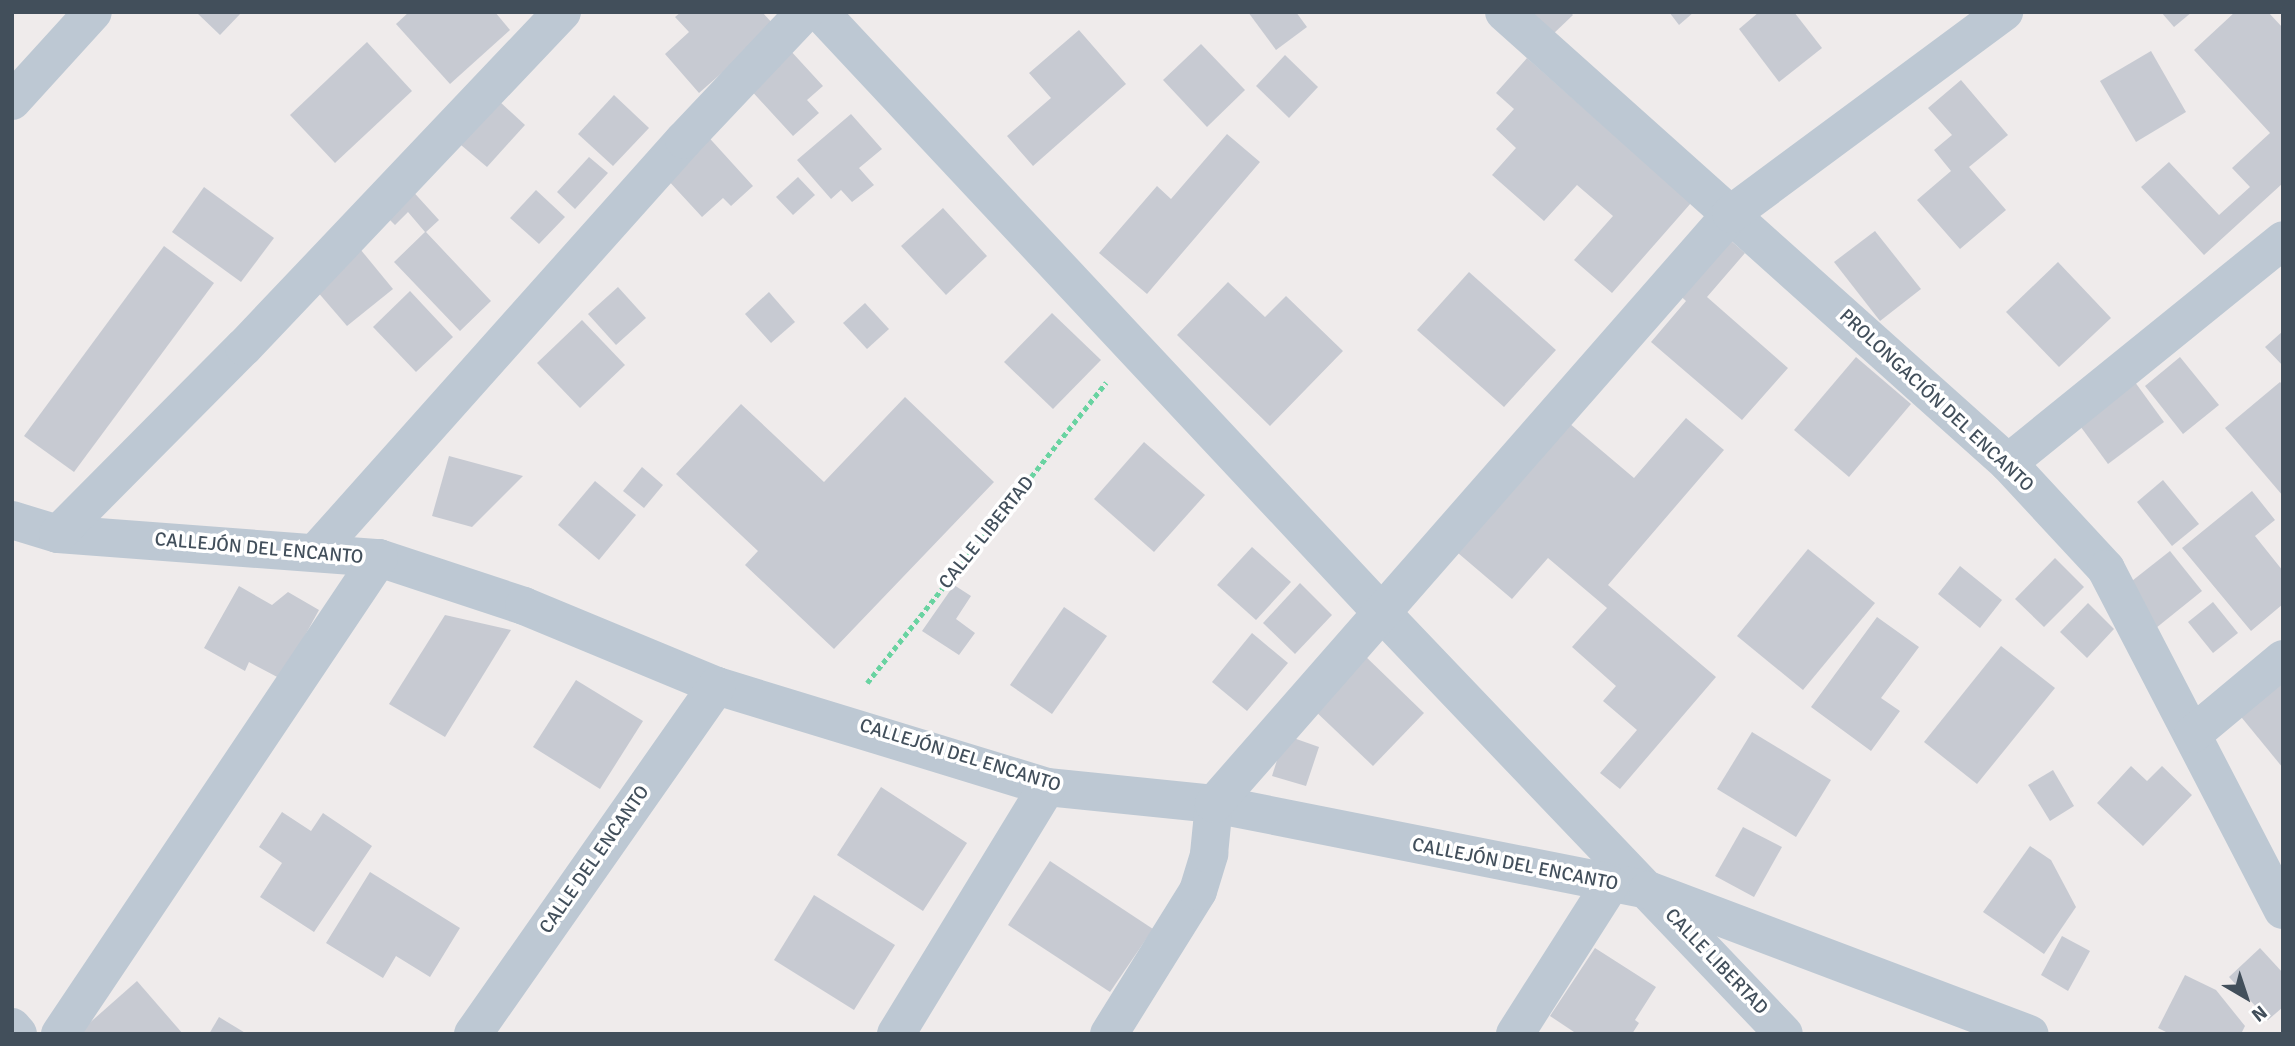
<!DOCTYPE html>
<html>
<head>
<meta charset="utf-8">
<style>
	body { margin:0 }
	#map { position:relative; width:2295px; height:1046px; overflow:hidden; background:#efebeb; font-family:Signika,sans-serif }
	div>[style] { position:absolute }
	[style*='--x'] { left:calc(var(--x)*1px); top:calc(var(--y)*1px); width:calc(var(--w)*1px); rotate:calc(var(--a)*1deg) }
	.building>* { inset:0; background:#c7cad2 }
	.path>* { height:4.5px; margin-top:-2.25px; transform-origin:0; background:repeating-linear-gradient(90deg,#69d3a1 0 5px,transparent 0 8.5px) }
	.minor>* { height:38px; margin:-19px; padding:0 19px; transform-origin:19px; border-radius:19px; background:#bdc8d3 }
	span { translate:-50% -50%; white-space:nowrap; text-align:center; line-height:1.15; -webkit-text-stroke:7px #fff; paint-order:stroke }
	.street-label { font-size:19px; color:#424f5b }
	.frame { position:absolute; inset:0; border:14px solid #424f5b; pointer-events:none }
	.north { position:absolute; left:2211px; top:962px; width:70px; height:70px; -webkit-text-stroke:5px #fff; paint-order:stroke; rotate:141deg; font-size:19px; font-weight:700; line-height:28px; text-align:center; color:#424f5b }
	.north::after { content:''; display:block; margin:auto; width:24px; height:32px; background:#424f5b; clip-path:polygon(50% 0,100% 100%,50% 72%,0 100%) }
</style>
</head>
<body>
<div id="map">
	<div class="building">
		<i style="clip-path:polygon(196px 12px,242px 12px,220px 35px)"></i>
		<i style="clip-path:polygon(409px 12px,495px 12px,510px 30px,450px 84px,396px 24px)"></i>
		<i style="clip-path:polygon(681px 12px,762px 12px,775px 26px,699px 93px,665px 54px,689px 32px,675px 17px)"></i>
		<i style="clip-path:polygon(1248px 12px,1296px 12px,1307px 27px,1276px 50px)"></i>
		<i style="clip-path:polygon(1529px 12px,1570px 12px,1573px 15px,1551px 36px)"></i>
		<i style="clip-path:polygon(1669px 12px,1694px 12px,1679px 25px)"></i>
		<i style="clip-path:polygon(1759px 12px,1794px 12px,1822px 48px,1779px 82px,1739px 29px)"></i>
		<i style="clip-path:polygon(2161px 12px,2192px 12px,2174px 27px)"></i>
		<i style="clip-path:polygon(2235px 12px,2268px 12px,2283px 28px,2283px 183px,2204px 255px,2141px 187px,2169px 162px,2219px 215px,2250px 187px,2232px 168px,2270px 133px,2194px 50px)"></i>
		<i style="clip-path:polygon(1079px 30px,1126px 84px,1033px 166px,1007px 136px,1051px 98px,1029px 73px)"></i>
		<i style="clip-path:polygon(367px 42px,412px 91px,335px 163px,290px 115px)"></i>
		<i style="clip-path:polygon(1201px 44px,1245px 90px,1207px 127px,1163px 80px)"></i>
		<i style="clip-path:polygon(789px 49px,823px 86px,807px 100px,819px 113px,793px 136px,748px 87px)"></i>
		<i style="clip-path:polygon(2151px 51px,2186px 112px,2136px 142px,2100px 81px)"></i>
		<i style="clip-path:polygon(1285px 55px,1318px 87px,1289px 118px,1256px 86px)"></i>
		<i style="clip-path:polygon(1527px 58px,1691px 203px,1612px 293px,1574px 260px,1613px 216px,1577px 185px,1544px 221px,1492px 175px,1516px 148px,1496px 129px,1514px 109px,1496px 93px)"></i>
		<i style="clip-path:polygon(1961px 80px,2008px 135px,1969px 167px,2006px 210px,1960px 249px,1917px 200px,1951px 171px,1934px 150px,1952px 135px,1928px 108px)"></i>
		<i style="clip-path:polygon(614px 95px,649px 128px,613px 166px,578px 134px)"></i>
		<i style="clip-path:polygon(499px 101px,525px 125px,487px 167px,461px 145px)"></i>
		<i style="clip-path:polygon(851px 114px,882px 149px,859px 168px,874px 185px,852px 202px,841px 190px,831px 199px,797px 160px)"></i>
		<i style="clip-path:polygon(703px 131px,753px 186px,731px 206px,723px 198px,702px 217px,666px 178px)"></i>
		<i style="clip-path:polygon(1227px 134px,1260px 162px,1147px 294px,1099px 253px,1157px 186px,1171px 199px)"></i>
		<i style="clip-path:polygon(589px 157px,608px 173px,575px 209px,557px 192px)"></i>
		<i style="clip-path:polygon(798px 177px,815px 195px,793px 215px,776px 197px)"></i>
		<i style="clip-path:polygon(408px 186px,439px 220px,426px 232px,491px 301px,460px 331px,394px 262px,425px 232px,408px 212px,395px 225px,381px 211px)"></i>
		<i style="clip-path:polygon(204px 187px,274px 238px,241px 282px,172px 232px)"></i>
		<i style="clip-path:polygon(536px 190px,565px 217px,539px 244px,510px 218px)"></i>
		<i style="clip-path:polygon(943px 208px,987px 256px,946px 295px,901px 246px)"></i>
		<i style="clip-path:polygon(1875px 231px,1921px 289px,1880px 321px,1834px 262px)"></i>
		<i style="clip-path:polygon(1723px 234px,1745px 253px,1707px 297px,1788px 368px,1742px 420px,1651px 342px,1686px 301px,1674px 290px)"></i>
		<i style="clip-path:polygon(356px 244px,393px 289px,347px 326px,310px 283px)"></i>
		<i style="clip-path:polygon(164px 246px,214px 283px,74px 472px,24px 436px)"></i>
		<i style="clip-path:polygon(2058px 262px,2111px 318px,2059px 367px,2006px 312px)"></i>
		<i style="clip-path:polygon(1469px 272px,1556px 350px,1504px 407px,1417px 330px)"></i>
		<i style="clip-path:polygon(1228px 282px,1265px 317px,1286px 296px,1343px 351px,1270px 426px,1177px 335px)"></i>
		<i style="clip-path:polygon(618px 287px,646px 318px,616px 345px,588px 314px)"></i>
		<i style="clip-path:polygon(410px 291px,453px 337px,416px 372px,373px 327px)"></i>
		<i style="clip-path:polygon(769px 292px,795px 322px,771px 343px,745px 314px)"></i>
		<i style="clip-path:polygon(865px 303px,889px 329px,867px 349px,843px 323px)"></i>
		<i style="clip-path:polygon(1052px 313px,1101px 360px,1053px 409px,1004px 362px)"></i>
		<i style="clip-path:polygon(582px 320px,625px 365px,580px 408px,537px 363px)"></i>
		<i style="clip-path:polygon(2283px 331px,2283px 366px,2265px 347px)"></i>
		<i style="clip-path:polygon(1856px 357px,1911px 404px,1849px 477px,1794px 430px)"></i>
		<i style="clip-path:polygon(2180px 357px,2219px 405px,2183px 434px,2145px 386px)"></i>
		<i style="clip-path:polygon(2132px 378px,2164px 422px,2108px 464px,2075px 419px)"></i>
		<i style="clip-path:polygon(2280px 382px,2283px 385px,2283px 496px,2225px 428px)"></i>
		<i style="clip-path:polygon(905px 397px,994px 482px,834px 649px,745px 565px,758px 551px,676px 474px,741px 404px,824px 482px)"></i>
		<i style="clip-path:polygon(1686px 418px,1724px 450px,1608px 585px,1716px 677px,1620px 789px,1600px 773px,1637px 730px,1603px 701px,1616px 686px,1572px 647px,1607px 608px,1548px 558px,1512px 599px,1458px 553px,1569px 423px,1634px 478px)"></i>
		<i style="clip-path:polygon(1144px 442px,1205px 495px,1154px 552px,1094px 499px)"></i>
		<i style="clip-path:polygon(449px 456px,523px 476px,472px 527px,432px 516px)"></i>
		<i style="clip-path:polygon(642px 467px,663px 485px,644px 508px,623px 491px)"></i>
		<i style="clip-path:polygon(2163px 480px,2199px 524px,2172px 546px,2137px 502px)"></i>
		<i style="clip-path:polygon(595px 481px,636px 515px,599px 560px,558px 525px)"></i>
		<i style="clip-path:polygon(2252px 491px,2275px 520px,2255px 536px,2283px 571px,2283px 604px,2251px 631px,2182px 548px)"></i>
		<i style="clip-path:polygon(1252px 547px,1291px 582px,1256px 620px,1217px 585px)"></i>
		<i style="clip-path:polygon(1808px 549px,1875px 603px,1803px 690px,1737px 636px)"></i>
		<i style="clip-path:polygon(2170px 551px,2202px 591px,2156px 628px,2123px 588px)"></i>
		<i style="clip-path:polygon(2055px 558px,2084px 587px,2044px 627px,2015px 599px)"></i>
		<i style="clip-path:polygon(1960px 566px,2002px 600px,1980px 628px,1938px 594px)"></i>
		<i style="clip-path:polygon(1300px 583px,1332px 615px,1295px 654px,1263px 623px)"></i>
		<i style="clip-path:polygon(954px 585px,971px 596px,956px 619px,975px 633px,959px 655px,922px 631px)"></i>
		<i style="clip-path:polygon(239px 586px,272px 605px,288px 592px,319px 610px,281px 679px,249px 662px,245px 671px,204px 648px)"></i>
		<i style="clip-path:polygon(2213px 602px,2238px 633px,2213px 653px,2188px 622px)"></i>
		<i style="clip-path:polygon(2088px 603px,2114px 629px,2087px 658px,2060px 632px)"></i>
		<i style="clip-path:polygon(1064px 607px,1107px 636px,1052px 714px,1010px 685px)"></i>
		<i style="clip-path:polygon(445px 615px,511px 630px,445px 737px,389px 704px)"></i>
		<i style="clip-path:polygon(1877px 617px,1919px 647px,1881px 698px,1900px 711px,1871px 751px,1811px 707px)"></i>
		<i style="clip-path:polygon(1252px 633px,1288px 663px,1247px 711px,1212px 682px)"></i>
		<i style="clip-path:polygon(2001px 646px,2055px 688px,1977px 784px,1924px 742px)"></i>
		<i style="clip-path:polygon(1363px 654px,1424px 713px,1373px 766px,1312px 708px)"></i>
		<i style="clip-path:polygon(2283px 675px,2283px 768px,2233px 707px)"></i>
		<i style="clip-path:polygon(576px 680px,643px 721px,600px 789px,533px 747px)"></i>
		<i style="clip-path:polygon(1752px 732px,1831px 780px,1796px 837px,1717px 789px)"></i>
		<i style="clip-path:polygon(1285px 735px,1319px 747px,1306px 786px,1272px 776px)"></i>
		<i style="clip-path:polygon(2131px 766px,2147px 781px,2162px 766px,2192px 795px,2143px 846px,2097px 803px)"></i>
		<i style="clip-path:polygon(2053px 770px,2074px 806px,2050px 821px,2028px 785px)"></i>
		<i style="clip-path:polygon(881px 787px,967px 843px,923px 911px,837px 855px)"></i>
		<i style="clip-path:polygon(282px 812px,311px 831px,323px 813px,372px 846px,314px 932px,260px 897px,282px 863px,259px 847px)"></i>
		<i style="clip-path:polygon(1743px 827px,1782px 847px,1754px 897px,1715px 876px)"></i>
		<i style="clip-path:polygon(2030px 846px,2051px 860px,2076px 907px,2044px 954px,1983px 912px)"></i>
		<i style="clip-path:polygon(1050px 861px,1153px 929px,1110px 992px,1008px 925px)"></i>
		<i style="clip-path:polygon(370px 872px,460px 928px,430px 977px,396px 956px,383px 978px,326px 943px)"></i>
		<i style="clip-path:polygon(814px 895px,895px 945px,854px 1010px,774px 960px)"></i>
		<i style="clip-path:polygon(2062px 936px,2090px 951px,2068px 991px,2041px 975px)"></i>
		<i style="clip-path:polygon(1595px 948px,1656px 987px,1635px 1020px,1639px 1023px,1632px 1034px,1577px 1034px,1550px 1016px)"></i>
		<i style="clip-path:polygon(2260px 948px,2283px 973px,2283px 1007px,2268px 1020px,2229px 977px)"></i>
		<i style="clip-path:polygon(2185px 975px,2216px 990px,2245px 1026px,2241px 1034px,2170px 1034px,2158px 1028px)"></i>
		<i style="clip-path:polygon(137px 981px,183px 1034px,77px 1034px)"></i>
		<i style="clip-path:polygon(219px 1017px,247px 1034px,209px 1034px)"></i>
	</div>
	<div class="path">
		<i style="--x:867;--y:683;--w:384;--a:-51.5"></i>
	</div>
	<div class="minor">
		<i style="--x:820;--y:12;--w:826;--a:46.91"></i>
		<i style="--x:1384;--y:615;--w:579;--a:46.33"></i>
		<i style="--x:1504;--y:12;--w:676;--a:41.82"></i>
		<i style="--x:2008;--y:463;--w:144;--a:47.2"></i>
		<i style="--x:2106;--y:569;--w:384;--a:62.6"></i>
		<i style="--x:12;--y:101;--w:120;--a:-47.7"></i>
		<i style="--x:2008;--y:463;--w:354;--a:-39"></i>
		<i style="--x:12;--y:520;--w:48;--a:16.9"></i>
		<i style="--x:58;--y:534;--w:322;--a:4.3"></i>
		<i style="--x:379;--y:558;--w:153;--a:18.3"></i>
		<i style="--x:524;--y:606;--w:209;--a:22.5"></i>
		<i style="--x:717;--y:686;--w:345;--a:17"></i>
		<i style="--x:1047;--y:787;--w:168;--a:5.8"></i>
		<i style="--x:1214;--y:804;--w:442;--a:11.2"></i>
		<i style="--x:1648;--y:890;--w:408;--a:20.7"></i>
		<i style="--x:58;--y:534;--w:264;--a:-45.2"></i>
		<i style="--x:244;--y:347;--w:462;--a:-46.5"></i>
		<i style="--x:317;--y:551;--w:551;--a:-48.24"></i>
		<i style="--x:684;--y:140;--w:176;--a:-46.6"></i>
		<i style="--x:2193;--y:734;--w:117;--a:-39.8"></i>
		<i style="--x:12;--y:1027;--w:9;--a:49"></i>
		<i style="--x:60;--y:1034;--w:573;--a:-56.17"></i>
		<i style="--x:473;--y:1034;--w:425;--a:-55"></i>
		<i style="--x:896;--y:1034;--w:289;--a:-58.6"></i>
		<i style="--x:1109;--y:1034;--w:168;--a:-58.1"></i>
		<i style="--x:1198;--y:891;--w:39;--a:-73"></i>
		<i style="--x:1209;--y:854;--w:50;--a:-84.3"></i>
		<i style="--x:1214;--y:804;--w:784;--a:-48.77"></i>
		<i style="--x:1731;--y:214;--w:340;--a:-36.5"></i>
		<i style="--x:1515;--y:1034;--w:177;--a:-57.5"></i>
	</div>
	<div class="street-label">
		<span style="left:1936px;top:401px;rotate:43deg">PROLONGACIÓN DEL ENCANTO</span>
		<span style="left:987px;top:533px;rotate:-51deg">CALLE LIBERTAD</span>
		<span style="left:259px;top:549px;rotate:5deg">CALLEJÓN DEL ENCANTO</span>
		<span style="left:960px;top:756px;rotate:17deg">CALLEJÓN DEL ENCANTO</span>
		<span style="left:595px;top:860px;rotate:-55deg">CALLE DEL ENCANTO</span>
		<span style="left:1515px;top:865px;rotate:11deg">CALLEJÓN DEL ENCANTO</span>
		<span style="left:1716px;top:962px;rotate:46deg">CALLE LIBERTAD</span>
	</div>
	<div class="frame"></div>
	<div class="north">N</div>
</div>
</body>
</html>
